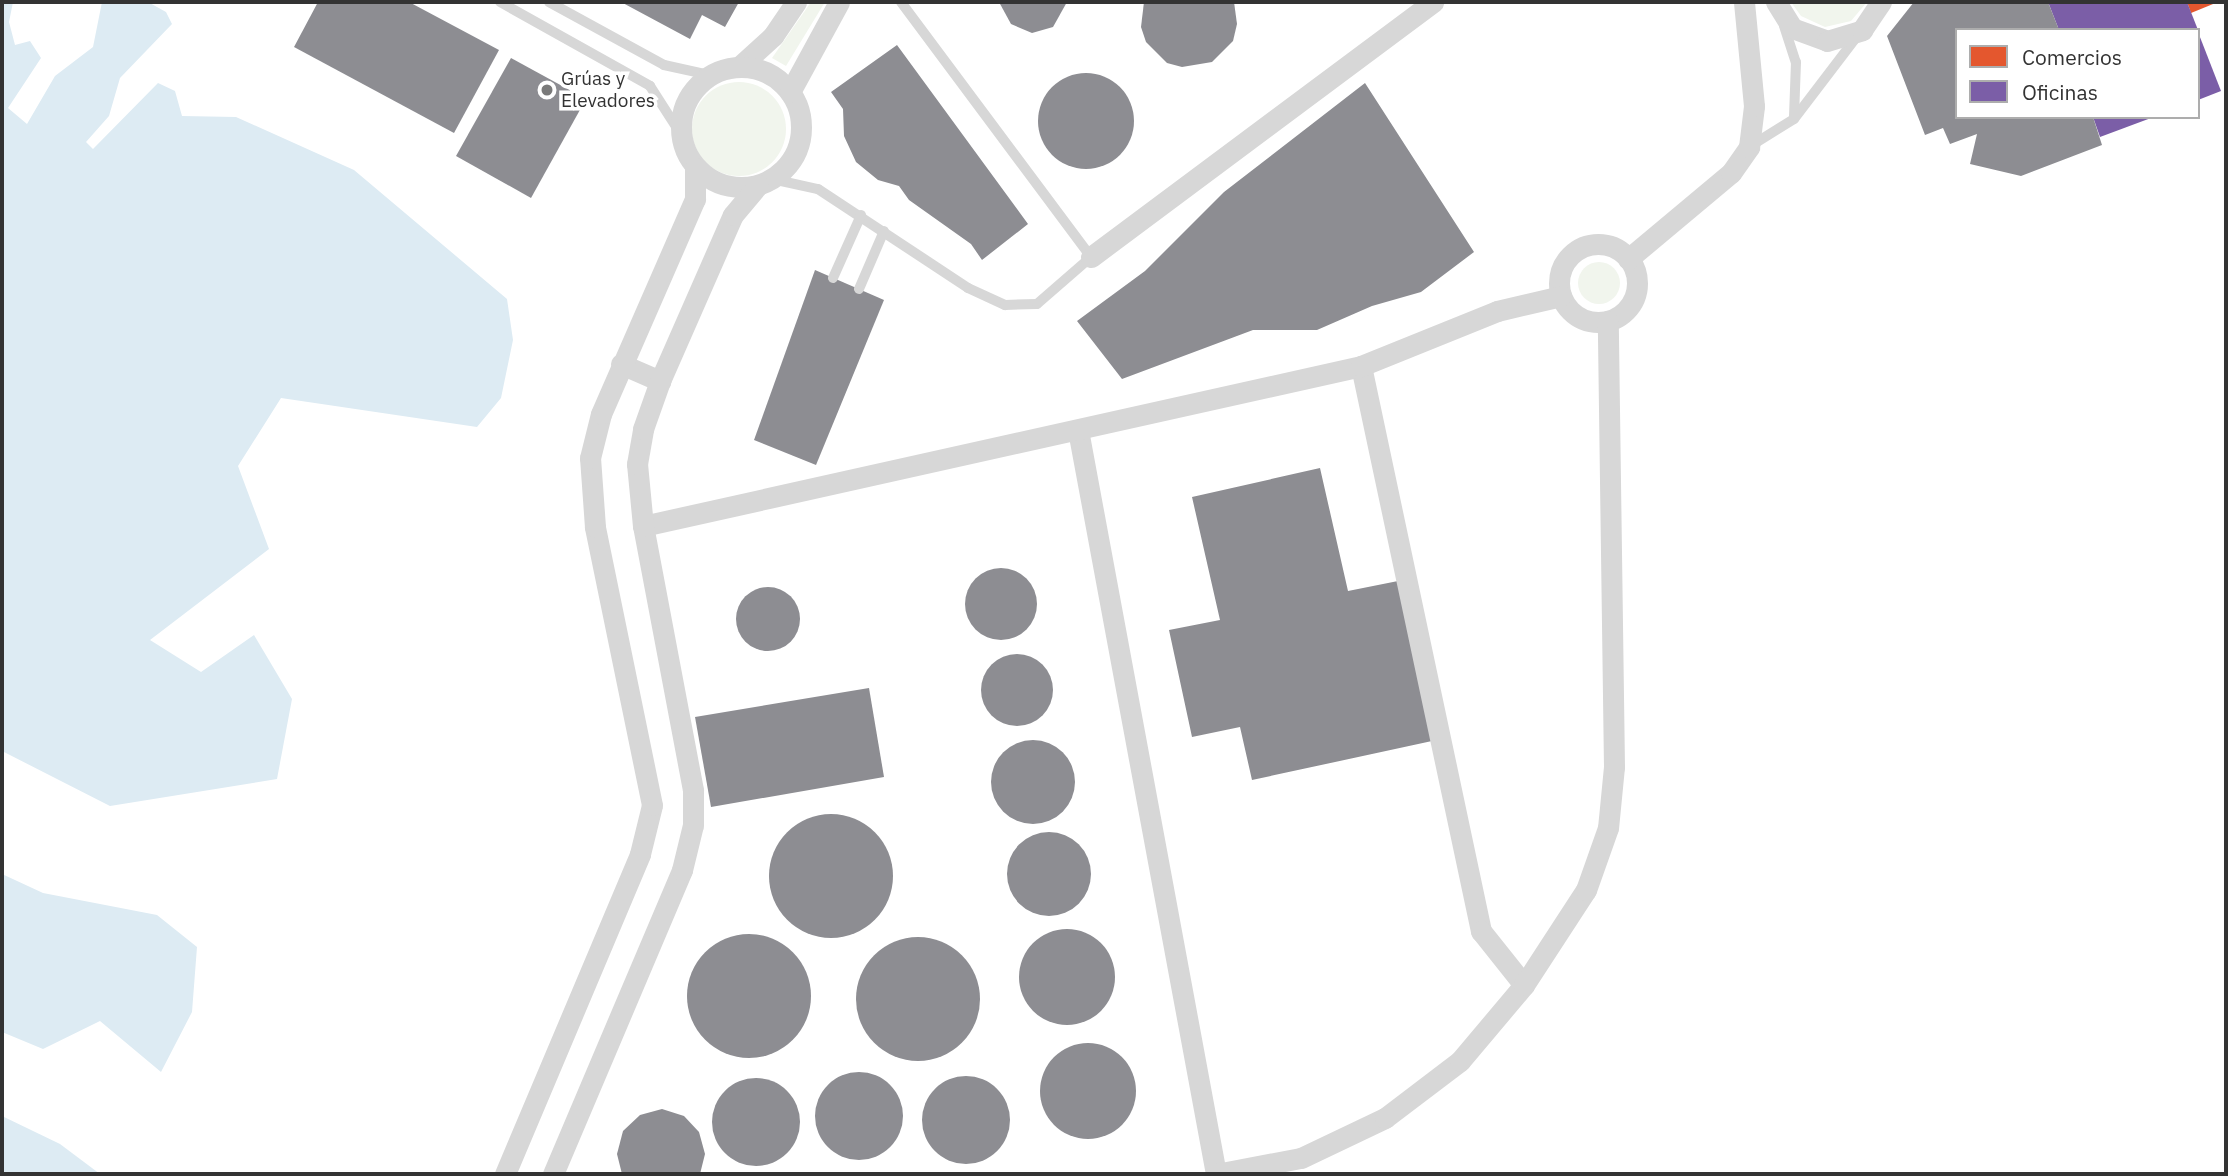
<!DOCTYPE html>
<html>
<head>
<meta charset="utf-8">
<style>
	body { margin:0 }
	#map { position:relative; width:2228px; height:1176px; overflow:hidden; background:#fff; font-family:"IBM Plex Sans",sans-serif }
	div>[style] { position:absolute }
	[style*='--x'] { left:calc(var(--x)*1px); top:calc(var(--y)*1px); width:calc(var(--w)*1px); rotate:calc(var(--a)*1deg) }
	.green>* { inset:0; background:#f1f5ed }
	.round { border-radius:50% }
	.water>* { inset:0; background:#ddebf3 }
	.shops>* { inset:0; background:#e4572e }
	.offices>* { inset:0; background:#7b5ea7 }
	.industry>* { inset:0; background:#8d8d92 }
	.lane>* { height:10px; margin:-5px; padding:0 5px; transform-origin:5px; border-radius:5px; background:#d7d7d7 }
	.street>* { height:21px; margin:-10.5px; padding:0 10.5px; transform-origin:10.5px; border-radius:10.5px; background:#d7d7d7 }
	.street>.ring { margin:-10.5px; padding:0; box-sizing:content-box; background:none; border:21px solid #d7d7d7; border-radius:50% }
	.dots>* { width:19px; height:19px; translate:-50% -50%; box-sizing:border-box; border:4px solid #fff; border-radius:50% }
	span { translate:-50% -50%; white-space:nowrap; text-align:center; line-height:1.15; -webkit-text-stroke:7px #fff; paint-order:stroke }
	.poi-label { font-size:19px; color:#333 }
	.left { translate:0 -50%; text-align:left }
	.frame { position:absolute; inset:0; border:4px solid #333; pointer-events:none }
	.legend { position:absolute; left:1955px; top:28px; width:245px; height:91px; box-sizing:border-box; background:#fff; border:2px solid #adadad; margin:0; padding:9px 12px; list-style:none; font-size:21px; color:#333 }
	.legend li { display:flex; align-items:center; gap:14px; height:35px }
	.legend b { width:35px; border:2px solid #adadad }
</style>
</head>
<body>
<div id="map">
	<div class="green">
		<i style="clip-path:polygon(811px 2px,825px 2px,786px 66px,772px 58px)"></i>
		<i style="clip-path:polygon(1791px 2px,1867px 2px,1851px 21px,1825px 27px,1801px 16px)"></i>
		<i class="round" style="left:692px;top:82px;width:94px;height:94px"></i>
		<i class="round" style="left:1578px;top:262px;width:42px;height:42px"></i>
	</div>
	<div class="water">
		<i style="clip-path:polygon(2px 2px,13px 2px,9px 22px,15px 45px,30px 41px,41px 58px,8px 108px,27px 124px,55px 76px,93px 47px,102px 2px,148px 2px,166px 12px,172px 24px,120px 78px,109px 116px,86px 142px,93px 149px,158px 83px,175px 91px,182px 116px,236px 117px,354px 170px,507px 299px,513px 340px,501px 398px,477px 427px,281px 398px,238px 466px,269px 549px,150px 640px,201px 672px,254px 635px,292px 699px,277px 779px,110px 806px,2px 751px)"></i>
		<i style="clip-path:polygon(2px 874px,43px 893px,157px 915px,197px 947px,192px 1012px,161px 1072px,100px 1021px,43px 1049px,2px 1032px)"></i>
		<i style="clip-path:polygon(2px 1116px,60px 1144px,100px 1174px,2px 1174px)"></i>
	</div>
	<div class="shops">
		<i style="clip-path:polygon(2187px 2px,2218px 2px,2191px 13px)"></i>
	</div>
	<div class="offices">
		<i style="clip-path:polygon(2048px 2px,2187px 2px,2198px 30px,2059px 30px)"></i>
		<i style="clip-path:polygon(2198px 32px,2221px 91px,2198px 100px)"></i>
		<i style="clip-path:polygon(2093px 117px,2151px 117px,2151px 118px,2100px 137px)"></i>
	</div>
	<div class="industry">
		<i style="clip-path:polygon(318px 2px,409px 2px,499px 50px,454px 133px,294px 47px)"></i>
		<i style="clip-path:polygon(621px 2px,739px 2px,725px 27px,702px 15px,690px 39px)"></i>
		<i style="clip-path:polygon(999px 2px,1067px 2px,1053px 27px,1032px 33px,1011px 24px)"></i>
		<i style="clip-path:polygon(1144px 2px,1234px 2px,1237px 24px,1233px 41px,1212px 62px,1182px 67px,1167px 63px,1146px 42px,1141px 27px)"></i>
		<i style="clip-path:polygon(1914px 2px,2048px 2px,2059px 30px,1957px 30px,1957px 117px,2093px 117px,2102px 145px,2021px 176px,1970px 164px,1977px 134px,1950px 144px,1943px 128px,1925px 135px,1887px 36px)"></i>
		<i style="clip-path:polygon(897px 45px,1028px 224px,982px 260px,971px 244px,909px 200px,899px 186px,878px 180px,856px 162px,844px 136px,843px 109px,831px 92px)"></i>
		<i style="clip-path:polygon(511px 58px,586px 99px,531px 198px,456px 156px)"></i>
		<i class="round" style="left:1038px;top:73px;width:96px;height:96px"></i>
		<i style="clip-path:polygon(1365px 83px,1474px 252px,1421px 292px,1372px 306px,1317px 330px,1253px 330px,1122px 379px,1077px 321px,1145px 271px,1224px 192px)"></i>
		<i style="clip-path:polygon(815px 270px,884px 300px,816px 465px,754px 440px)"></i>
		<i style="clip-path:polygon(1320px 468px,1348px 591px,1398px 581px,1432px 741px,1252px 780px,1240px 727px,1192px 737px,1169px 630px,1220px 620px,1192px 497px)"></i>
		<i class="round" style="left:965px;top:568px;width:72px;height:72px"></i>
		<i class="round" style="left:736px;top:587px;width:64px;height:64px"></i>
		<i class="round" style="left:981px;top:654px;width:72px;height:72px"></i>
		<i style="clip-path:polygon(869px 688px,884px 777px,711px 807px,695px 717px)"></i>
		<i class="round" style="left:991px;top:740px;width:84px;height:84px"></i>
		<i class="round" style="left:769px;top:814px;width:124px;height:124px"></i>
		<i class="round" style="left:1007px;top:832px;width:84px;height:84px"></i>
		<i class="round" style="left:1019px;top:929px;width:96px;height:96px"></i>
		<i class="round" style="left:687px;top:934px;width:124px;height:124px"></i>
		<i class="round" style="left:856px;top:937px;width:124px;height:124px"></i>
		<i class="round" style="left:1040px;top:1043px;width:96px;height:96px"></i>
		<i class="round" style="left:815px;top:1072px;width:88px;height:88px"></i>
		<i class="round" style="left:922px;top:1076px;width:88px;height:88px"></i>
		<i class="round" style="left:712px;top:1078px;width:88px;height:88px"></i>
		<i style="clip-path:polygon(662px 1109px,684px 1116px,699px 1132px,705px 1154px,700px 1174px,622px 1174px,617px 1154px,623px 1131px,640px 1115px)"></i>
	</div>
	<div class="lane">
		<i style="--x:500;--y:2;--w:172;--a:29.2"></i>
		<i style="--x:650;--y:86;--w:56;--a:57.4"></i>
		<i style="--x:549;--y:2;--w:131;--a:28.7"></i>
		<i style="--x:664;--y:65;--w:46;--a:12.5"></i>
		<i style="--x:1784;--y:26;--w:38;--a:72"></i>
		<i style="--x:1796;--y:62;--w:55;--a:92.1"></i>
		<i style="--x:1749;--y:147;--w:53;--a:-31.9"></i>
		<i style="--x:1794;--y:119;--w:106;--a:-52.7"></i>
		<i style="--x:772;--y:179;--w:47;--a:12.3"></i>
		<i style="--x:818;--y:189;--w:180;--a:33.4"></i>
		<i style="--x:968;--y:288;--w:41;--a:24.7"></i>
		<i style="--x:1005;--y:305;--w:32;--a:-2"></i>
		<i style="--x:1037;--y:304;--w:72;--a:-41"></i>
		<i style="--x:1091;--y:257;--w:318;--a:-126.7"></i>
		<i style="--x:833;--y:278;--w:69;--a:-66"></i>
		<i style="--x:859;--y:289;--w:63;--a:-66.7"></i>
	</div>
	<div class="street">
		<i style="--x:1776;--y:2;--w:31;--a:58"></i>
		<i style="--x:1792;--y:28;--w:37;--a:20"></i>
		<i style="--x:1827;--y:41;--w:37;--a:-17"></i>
		<i style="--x:1862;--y:30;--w:34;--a:-56"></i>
		<i style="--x:740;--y:66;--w:45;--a:-42.3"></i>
		<i style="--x:773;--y:36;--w:41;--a:-55.9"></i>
		<i class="ring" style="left:681px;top:67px;width:99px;height:99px"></i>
		<i style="--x:790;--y:92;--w:102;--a:-61.4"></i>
		<i class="ring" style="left:1559px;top:244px;width:57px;height:57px"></i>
		<i style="--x:1091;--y:257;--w:427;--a:-36.7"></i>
		<i style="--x:1628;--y:259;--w:134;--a:-39.9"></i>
		<i style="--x:1731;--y:173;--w:32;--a:-55"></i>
		<i style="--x:1749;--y:147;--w:41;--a:-83"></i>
		<i style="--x:1754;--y:106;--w:104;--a:-95.5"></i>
		<i style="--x:621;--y:364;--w:43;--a:23.6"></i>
		<i style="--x:1361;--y:366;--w:578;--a:78.01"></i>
		<i style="--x:1481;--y:931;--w:69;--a:51.5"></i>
		<i style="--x:1078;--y:430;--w:757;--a:79.49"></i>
		<i style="--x:643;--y:526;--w:736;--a:-12.56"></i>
		<i style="--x:1361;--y:366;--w:147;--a:-22"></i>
		<i style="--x:1497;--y:311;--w:66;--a:-13.2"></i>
		<i style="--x:505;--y:1174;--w:347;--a:-67.1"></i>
		<i style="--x:640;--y:854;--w:50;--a:-76.2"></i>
		<i style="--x:652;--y:805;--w:284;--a:-101.6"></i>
		<i style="--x:595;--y:527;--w:69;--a:-94.1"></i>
		<i style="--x:590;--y:458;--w:45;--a:-76"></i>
		<i style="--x:601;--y:414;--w:235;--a:-66.4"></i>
		<i style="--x:695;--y:199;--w:31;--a:-90"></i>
		<i style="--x:553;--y:1174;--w:330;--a:-67"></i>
		<i style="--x:682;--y:870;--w:46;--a:-76.3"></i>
		<i style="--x:693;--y:825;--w:35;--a:-90"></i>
		<i style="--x:693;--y:790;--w:269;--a:-100.7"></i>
		<i style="--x:643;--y:526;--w:62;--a:-95.5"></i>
		<i style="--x:637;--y:464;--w:36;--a:-80"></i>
		<i style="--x:643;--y:429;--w:51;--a:-70.5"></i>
		<i style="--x:660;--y:381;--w:181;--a:-66.3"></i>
		<i style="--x:733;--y:215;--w:39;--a:-50"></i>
		<i style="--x:1216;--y:1174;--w:86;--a:-10.7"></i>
		<i style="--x:1301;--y:1158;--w:93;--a:-25.5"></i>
		<i style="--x:1385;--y:1118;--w:94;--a:-37.2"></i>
		<i style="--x:1460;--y:1061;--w:99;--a:-49.9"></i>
		<i style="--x:1524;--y:985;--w:113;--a:-56.9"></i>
		<i style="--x:1586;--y:890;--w:66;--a:-70.5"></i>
		<i style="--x:1608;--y:828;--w:61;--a:-84.4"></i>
		<i style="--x:1614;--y:767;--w:446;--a:-90.8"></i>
	</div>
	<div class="dots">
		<i style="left:547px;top:90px;background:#7a7a7a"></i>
	</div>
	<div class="poi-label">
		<span class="left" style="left:561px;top:90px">Grúas y<br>Elevadores</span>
	</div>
	<div class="frame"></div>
	<ul class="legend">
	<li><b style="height:19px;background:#e4572e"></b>Comercios</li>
	<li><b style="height:19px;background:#7b5ea7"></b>Oficinas</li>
	</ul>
</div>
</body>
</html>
